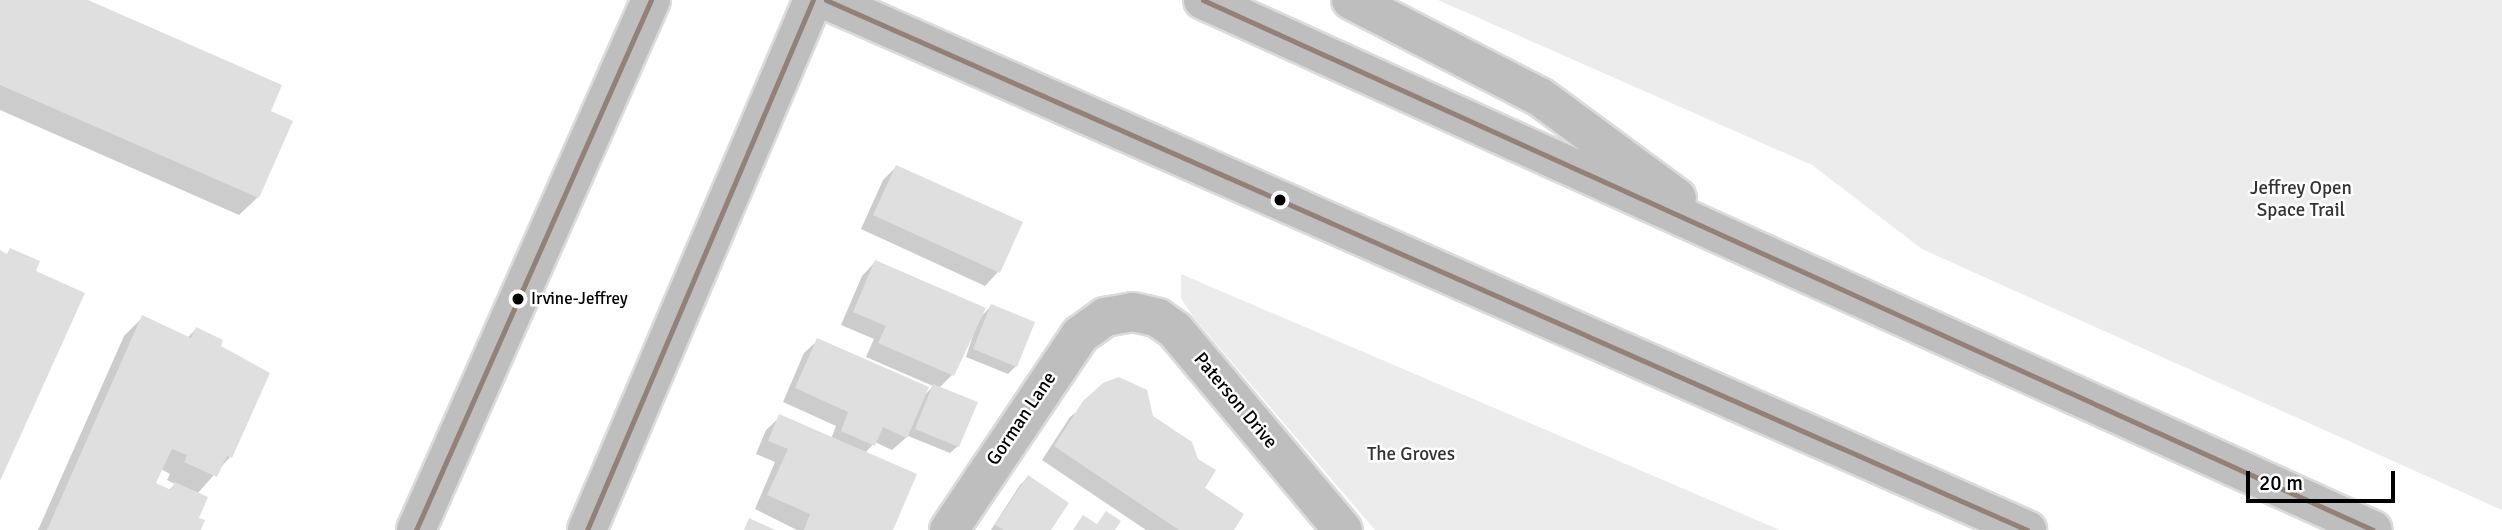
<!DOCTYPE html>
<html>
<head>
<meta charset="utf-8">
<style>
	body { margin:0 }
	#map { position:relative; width:2502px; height:530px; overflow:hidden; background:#fff; font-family:Signika,sans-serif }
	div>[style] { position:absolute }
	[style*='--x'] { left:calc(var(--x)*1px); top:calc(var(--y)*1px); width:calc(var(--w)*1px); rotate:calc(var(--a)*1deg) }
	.green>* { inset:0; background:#ececec }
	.shadow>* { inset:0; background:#0003 }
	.building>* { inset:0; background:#dfdfdf }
	.roads { filter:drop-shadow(2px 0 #dbdbdb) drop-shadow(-2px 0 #dbdbdb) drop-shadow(0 2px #dbdbdb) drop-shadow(0 -2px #dbdbdb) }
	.minor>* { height:38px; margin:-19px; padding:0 19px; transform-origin:19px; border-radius:19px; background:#bebebe }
	.major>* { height:38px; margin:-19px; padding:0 19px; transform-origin:19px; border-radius:19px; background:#bebebe }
	.bus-1>* { height:5px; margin:-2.5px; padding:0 2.5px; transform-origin:2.5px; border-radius:2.5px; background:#938177 }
	.dots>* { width:19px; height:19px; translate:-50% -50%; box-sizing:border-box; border:4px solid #fff; border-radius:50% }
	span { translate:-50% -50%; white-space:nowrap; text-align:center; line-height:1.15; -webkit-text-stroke:5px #fff; paint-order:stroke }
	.bus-label { font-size:17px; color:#000 }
	.left { translate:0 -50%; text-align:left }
	.park-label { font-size:19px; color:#333 }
	.street-label { font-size:19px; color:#000 }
	.scale { position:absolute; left:2246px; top:471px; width:149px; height:32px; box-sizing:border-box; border:4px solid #000; border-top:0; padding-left:9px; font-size:21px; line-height:24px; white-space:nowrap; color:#000; -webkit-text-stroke:5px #fff; paint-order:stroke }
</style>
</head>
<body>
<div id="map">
	<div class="green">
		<i style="clip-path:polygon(1438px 0,2502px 0,2502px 510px,1922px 249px,1812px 165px)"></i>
		<i style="clip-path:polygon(1181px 274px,1780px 530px,1375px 530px,1194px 318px,1181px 298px)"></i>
	</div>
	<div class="shadow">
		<i style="clip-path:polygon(0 0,84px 0,269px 112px,258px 197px,239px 215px,0 110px)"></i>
		<i style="clip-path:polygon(896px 167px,998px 272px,985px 286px,861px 229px,883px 180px)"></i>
		<i style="clip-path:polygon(875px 262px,980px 318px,991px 306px,1016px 366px,1008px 374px,966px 357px,977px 323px,952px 375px,939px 388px,958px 446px,950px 453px,908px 436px,892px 450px,875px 442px,865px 453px,891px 530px,797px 530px,755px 509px,775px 462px,756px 454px,766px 430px,780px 417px,831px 439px,836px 426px,783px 402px,804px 353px,818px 340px,924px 396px,933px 386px,866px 357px,874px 339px,841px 325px,862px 276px)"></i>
		<i style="clip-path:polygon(evenodd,142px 318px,187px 338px,196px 329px,219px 347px,230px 457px,197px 494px,199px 530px,38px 530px,124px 336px,142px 318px,161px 469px,170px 474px,167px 480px,175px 484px,168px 491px,154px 484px,161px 469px)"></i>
		<i style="clip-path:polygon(1119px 379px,1145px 391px,1152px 417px,1231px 530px,1146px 530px,1042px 460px,1070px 417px)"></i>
		<i style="clip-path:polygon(1028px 477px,1048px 530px,991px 530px,1020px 485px)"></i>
	</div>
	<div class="building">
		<i style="clip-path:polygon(0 0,88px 0,282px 85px,271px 111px,293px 121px,259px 198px,0 85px)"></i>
		<i style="clip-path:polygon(896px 165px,1023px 222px,1000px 273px,873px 215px)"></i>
		<i style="clip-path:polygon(10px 248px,40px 261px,36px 271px,85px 293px,0 481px,0 250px,7px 254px)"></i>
		<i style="clip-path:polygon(875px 260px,986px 308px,954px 376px,878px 343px,886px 326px,853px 312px)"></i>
		<i style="clip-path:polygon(991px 304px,1035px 322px,1017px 367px,973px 349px)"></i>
		<i style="clip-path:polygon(142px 315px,191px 338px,196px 327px,223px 340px,221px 346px,270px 373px,232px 458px,227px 456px,217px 477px,184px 462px,187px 455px,172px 449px,156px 483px,171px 490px,175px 482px,208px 497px,199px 518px,205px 520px,201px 530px,47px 530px)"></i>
		<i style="clip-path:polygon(817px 338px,929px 387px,907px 438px,883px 427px,875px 446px,841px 431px,848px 412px,795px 388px)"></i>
		<i style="clip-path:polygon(1119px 377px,1147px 390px,1153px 416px,1192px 442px,1198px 459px,1216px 470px,1205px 488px,1244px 514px,1234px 530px,1179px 530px,1054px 446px,1083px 401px,1103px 383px)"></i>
		<i style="clip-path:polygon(933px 384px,978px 402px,959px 447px,915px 429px)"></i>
		<i style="clip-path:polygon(779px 414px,917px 474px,893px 530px,804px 530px,810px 514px,767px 495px,788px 449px,768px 441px)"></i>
		<i style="clip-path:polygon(1028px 475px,1069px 503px,1051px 530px,1004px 530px,995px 525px)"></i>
		<i style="clip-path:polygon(1106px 511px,1121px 521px,1115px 530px,1073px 530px,1083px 515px,1097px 524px)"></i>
		<i style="clip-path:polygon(749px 518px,775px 530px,744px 530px)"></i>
	</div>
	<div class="roads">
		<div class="minor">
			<i style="--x:949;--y:530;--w:235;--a:-56.1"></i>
			<i style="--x:1080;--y:335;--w:31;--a:-36"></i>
			<i style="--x:1105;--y:317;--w:28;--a:-10"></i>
			<i style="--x:1133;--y:312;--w:26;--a:13"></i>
			<i style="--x:1158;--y:318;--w:21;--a:35"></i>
			<i style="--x:1175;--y:330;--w:261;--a:50"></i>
		</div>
		<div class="major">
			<i style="--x:826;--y:0;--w:1313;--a:23.81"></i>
			<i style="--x:1203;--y:0;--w:1284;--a:24.37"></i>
			<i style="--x:1351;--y:0;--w:212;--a:27.2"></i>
			<i style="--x:1540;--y:97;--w:170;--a:36.4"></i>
			<i style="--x:416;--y:530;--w:580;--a:-66.09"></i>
			<i style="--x:587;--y:530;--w:576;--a:-66.91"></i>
		</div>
	</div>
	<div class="bus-1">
		<i style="--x:826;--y:0;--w:1313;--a:23.81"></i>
		<i style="--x:1203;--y:0;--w:1284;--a:24.37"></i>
		<i style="--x:416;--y:530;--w:580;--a:-66.09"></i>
		<i style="--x:587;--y:530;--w:576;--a:-66.91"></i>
	</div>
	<div class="dots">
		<i style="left:1280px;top:200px;background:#000"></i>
		<i style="left:518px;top:299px;background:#000"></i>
	</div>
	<div class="bus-label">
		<span class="left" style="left:531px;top:299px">Irvine-Jeffrey</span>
	</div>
	<div class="park-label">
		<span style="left:2301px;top:200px">Jeffrey Open<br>Space Trail</span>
		<span style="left:1411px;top:455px">The Groves</span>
	</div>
	<div class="street-label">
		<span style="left:1235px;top:401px;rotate:50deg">Paterson Drive</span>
		<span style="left:1022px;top:419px;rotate:-56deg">Gorman Lane</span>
	</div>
	<div class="scale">20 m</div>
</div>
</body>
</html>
